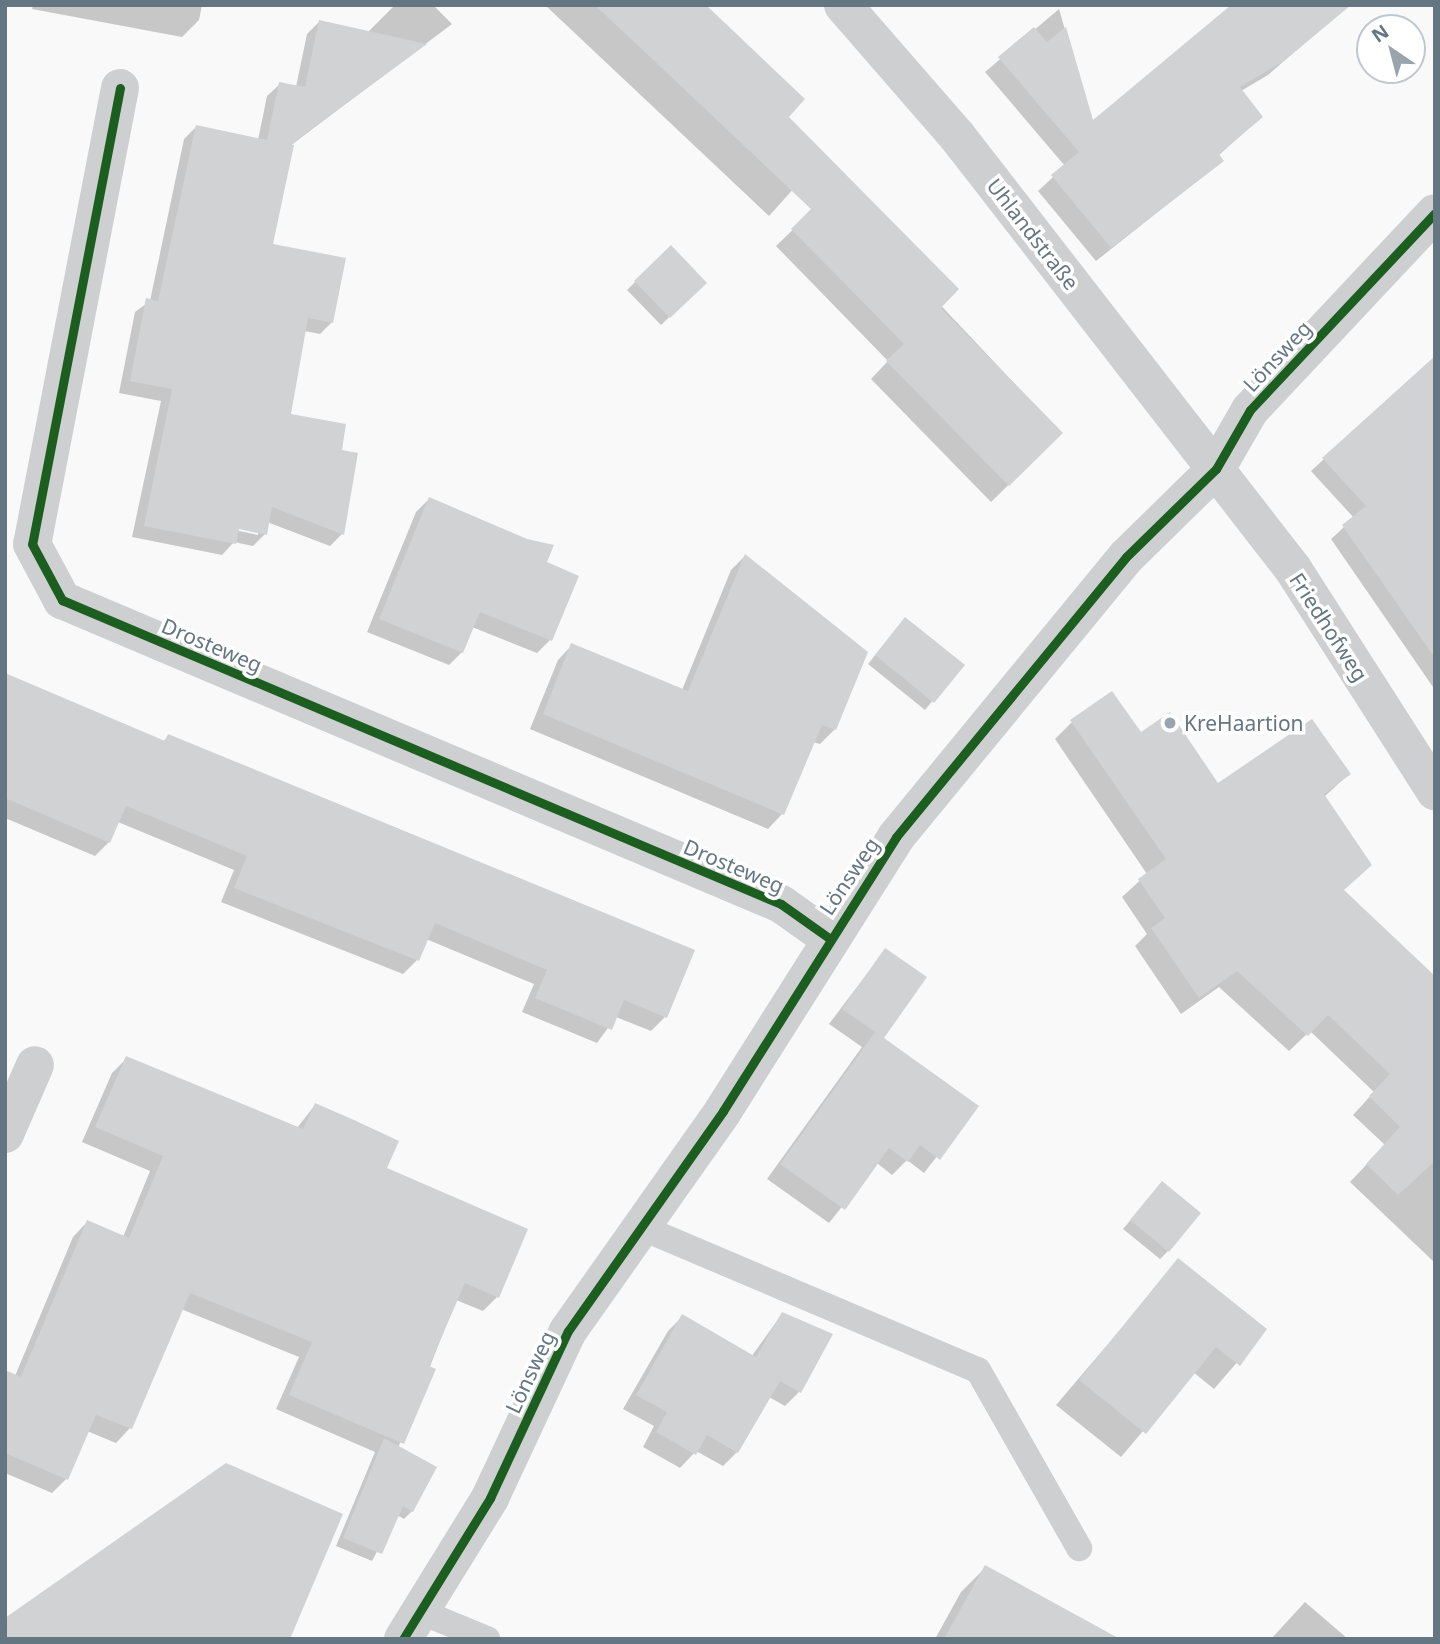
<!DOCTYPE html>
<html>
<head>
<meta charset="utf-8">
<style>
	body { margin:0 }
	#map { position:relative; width:1440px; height:1644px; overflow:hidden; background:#f9f9f9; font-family:"Noto Sans",sans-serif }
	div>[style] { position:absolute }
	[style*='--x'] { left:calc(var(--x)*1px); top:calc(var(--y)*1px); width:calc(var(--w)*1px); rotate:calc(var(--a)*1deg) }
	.shadow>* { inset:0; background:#0003 }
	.building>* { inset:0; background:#d0d2d3 }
	.lane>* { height:26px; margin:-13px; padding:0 13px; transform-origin:13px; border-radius:13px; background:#cecfd0 }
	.street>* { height:38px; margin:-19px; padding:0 19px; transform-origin:19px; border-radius:19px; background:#cecfd0 }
	.cycleway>* { height:9px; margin:-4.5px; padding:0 4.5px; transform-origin:4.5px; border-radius:4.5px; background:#1b5e20 }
	.dots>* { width:19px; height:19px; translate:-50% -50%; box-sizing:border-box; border:4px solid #fff; border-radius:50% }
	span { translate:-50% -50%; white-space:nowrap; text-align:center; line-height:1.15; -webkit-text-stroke:7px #fff; paint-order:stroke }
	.street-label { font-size:21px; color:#657683 }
	.poi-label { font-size:21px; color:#657683 }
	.left { translate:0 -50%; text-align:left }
	.frame { position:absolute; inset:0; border:7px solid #657683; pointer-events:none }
	.north { position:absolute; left:1356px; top:14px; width:70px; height:70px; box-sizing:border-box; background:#fff; border:2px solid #c1c8cd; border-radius:50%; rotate:325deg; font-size:19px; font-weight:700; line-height:28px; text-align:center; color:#657683 }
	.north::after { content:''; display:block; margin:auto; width:24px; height:32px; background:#99a4ac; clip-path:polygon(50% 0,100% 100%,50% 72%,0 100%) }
</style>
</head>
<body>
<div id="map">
	<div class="shadow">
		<i style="clip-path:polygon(33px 5px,202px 5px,199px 20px,182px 37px,32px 9px)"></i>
		<i style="clip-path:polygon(evenodd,395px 5px,433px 5px,452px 24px,290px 146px,271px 246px,332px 322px,320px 334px,304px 331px,289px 415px,340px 452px,342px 534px,330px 546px,267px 522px,265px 534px,253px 546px,234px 542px,222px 555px,132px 537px,161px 401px,119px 393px,135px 312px,150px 301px,184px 139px,196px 127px,258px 140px,267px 96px,280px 84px,296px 87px,307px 34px,319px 22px,367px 33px,395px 5px,230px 526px,258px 531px,258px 535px,230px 529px,230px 526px)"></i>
		<i style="clip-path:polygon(545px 5px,704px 5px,786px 117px,824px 155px,769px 216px)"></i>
		<i style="clip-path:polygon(1059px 9px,1092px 123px,1331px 20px,1268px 75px,1241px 91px,1261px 117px,1218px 156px,1222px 161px,1096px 261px,1038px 191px,1065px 166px,985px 72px)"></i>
		<i style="clip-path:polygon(833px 191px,1061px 433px,991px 502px,871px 379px,888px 361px,776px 246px)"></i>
		<i style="clip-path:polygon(671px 247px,705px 283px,661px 325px,627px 290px)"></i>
		<i style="clip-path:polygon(1324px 459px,1435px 572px,1435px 690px,1331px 539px,1354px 518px,1311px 471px)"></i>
		<i style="clip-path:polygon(429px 499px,545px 563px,550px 640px,537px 653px,472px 627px,462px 652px,449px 665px,367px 632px,416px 512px)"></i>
		<i style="clip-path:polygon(745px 556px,866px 652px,834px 730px,820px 744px,813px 742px,782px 814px,768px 829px,530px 729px,558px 660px,572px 645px,682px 690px,731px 570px)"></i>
		<i style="clip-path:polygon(897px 628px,962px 665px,925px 710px,868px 664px)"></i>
		<i style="clip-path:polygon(5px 675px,163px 742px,168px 736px,665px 1017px,651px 1031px,616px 1017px,597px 1043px,522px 1012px,534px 984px,426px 939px,417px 960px,403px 974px,221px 902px,234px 870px,118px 822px,109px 842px,95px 856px,5px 818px)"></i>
		<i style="clip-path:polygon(1072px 722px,1140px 735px,1218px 786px,1349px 774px,1324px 797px,1370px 865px,1342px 891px,1435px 978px,1435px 1263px,1350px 1182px,1385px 1145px,1353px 1115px,1374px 1092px,1310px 1031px,1289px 1051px,1219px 987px,1181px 1014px,1135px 946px,1147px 934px,1122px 897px,1147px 874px,1055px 739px)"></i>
		<i style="clip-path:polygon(885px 950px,881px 1039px,976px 1106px,924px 1173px,907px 1160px,892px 1175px,877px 1163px,829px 1223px,767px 1179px,862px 1047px,829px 1024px)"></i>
		<i style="clip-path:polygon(126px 1059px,297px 1128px,315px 1105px,385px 1169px,497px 1297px,483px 1311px,456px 1300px,398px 1448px,412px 1511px,404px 1519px,397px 1515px,372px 1561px,336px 1546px,375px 1452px,276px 1409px,299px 1357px,181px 1309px,130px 1428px,116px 1443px,87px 1431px,66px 1479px,52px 1493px,5px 1473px,5px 1382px,15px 1376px,73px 1237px,87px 1222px,123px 1237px,150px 1171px,82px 1142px,112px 1073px)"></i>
		<i style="clip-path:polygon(1162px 1183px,1168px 1251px,1160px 1259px,1123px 1229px)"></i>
		<i style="clip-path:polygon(1179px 1261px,1265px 1330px,1214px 1389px,1193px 1372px,1121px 1457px,1056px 1405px)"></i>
		<i style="clip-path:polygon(782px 1314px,799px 1392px,785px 1406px,769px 1397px,737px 1452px,723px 1466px,696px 1451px,680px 1468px,643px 1447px,654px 1426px,623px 1409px,668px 1331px,682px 1317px,751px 1357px)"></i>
		<i style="clip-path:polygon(985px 1568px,1116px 1639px,935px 1639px,961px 1592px)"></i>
		<i style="clip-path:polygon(1305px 1602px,1348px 1639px,1271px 1639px)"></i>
	</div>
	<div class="building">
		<i style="clip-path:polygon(595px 5px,706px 5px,805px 99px,789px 117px,959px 289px,941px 308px,1063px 433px,1009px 486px,886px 361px,904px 344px,791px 229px,811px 209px)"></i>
		<i style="clip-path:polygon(1231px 5px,1351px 5px,1284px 61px,1240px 87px,1263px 117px,1219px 154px,1224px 161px,1111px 248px,1051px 175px,1079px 152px,998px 57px,1034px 27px,1047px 42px,1066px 27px,1093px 120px)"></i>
		<i style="clip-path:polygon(319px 20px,427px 44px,290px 145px,294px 145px,273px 244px,346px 258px,333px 323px,308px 318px,291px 414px,346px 424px,342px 450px,358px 453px,344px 535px,272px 507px,267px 535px,239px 529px,236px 544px,144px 526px,172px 389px,130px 381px,146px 298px,158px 301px,196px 125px,267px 140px,279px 82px,305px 87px)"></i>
		<i style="clip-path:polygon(671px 245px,707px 283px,670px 318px,634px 281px)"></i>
		<i style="clip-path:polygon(1435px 356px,1435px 658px,1342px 525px,1366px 506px,1322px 458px)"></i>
		<i style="clip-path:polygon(429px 497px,527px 539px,554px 545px,547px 562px,579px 576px,552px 641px,480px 612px,463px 653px,379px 619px)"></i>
		<i style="clip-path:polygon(745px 554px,868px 652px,836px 730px,822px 725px,784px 815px,543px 714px,571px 643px,688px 691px)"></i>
		<i style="clip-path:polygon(905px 617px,965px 665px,934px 703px,875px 655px)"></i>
		<i style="clip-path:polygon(5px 673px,165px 741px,168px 734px,695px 950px,667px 1018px,624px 1000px,612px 1030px,535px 998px,547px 970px,435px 923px,419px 961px,234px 888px,247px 856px,126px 806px,110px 843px,5px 798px)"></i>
		<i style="clip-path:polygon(1112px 691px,1141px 732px,1170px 712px,1218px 783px,1312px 719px,1351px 774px,1324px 794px,1372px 865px,1344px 890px,1435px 976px,1435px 1161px,1398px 1195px,1366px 1164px,1400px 1127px,1369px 1096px,1390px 1074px,1328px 1015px,1308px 1036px,1237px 971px,1199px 998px,1151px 928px,1165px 918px,1138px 879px,1166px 859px,1070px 720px)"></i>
		<i style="clip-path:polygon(885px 948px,927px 977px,884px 1038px,979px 1106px,940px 1160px,920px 1145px,908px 1162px,889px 1148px,845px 1210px,780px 1164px,875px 1032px,842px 1009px)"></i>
		<i style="clip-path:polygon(126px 1056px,303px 1129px,315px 1103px,354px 1120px,399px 1141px,387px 1168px,528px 1229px,499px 1298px,465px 1283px,429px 1366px,436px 1369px,404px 1444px,289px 1395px,312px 1342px,190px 1293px,132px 1429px,96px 1415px,68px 1480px,5px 1453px,5px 1370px,21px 1377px,87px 1220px,129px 1238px,163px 1156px,95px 1127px)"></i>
		<i style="clip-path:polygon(1162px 1181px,1201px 1213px,1169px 1252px,1130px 1220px)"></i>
		<i style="clip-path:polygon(1178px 1258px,1267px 1329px,1240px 1366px,1216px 1347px,1146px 1434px,1079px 1380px)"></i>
		<i style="clip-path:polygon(782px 1312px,833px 1334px,801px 1393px,780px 1381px,738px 1453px,707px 1435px,696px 1455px,656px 1432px,667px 1412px,636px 1395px,682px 1314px,756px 1357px)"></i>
		<i style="clip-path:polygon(384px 1438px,437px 1467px,413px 1512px,403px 1506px,382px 1554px,343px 1538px)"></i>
		<i style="clip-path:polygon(226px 1463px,343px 1514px,290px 1639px,5px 1639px,5px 1618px)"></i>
		<i style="clip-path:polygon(985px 1565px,1120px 1639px,944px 1639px)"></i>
	</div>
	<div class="lane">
		<i style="--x:638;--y:1226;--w:369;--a:23"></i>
		<i style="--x:978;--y:1370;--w:205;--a:60.4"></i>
		<i style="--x:419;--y:1611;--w:74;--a:22.4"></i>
	</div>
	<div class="street">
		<i style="--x:843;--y:5;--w:174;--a:49"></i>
		<i style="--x:957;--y:136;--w:548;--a:52.19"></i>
		<i style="--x:1293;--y:569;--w:264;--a:57.4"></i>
		<i style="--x:120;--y:88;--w:464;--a:100.9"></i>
		<i style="--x:32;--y:544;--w:64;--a:61.8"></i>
		<i style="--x:62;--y:600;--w:781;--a:22.92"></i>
		<i style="--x:781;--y:904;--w:59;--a:35.3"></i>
		<i style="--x:5;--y:1134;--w:75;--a:-66.5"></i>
		<i style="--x:403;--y:1639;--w:166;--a:-58.3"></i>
		<i style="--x:490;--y:1498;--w:184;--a:-65"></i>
		<i style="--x:568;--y:1331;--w:269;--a:-54.8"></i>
		<i style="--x:723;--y:1111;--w:324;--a:-57.7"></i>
		<i style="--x:896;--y:837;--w:362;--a:-50.6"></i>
		<i style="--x:1126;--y:557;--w:126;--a:-44.4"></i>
		<i style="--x:1216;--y:469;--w:68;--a:-60"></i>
		<i style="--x:1250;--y:410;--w:270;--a:-46.8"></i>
	</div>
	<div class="cycleway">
		<i style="--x:120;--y:88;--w:464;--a:100.9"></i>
		<i style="--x:32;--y:544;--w:64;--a:61.8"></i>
		<i style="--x:62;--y:600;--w:781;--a:22.92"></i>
		<i style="--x:781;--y:904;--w:59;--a:35.3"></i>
		<i style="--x:403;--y:1639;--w:166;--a:-58.3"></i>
		<i style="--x:490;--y:1498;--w:184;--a:-65"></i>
		<i style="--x:568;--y:1331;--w:269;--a:-54.8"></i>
		<i style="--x:723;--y:1111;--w:324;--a:-57.7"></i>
		<i style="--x:896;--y:837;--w:362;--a:-50.6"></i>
		<i style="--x:1126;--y:557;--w:126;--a:-44.4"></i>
		<i style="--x:1216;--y:469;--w:68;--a:-60"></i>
		<i style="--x:1250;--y:410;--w:270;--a:-46.8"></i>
	</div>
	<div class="dots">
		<i style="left:1170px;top:723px;background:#99a4ac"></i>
	</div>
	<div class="street-label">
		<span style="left:1033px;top:234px;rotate:52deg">Uhlandstraße</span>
		<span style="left:1277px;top:356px;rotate:-47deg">Lönsweg</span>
		<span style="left:1329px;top:627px;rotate:57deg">Friedhofweg</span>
		<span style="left:212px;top:645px;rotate:23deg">Drosteweg</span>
		<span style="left:734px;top:866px;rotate:23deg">Drosteweg</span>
		<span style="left:849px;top:876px;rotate:-56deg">Lönsweg</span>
		<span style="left:530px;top:1372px;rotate:-65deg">Lönsweg</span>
	</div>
	<div class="poi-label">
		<span class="left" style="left:1184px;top:723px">KreHaartion</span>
	</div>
	<div class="frame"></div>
	<div class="north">N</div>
</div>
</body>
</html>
